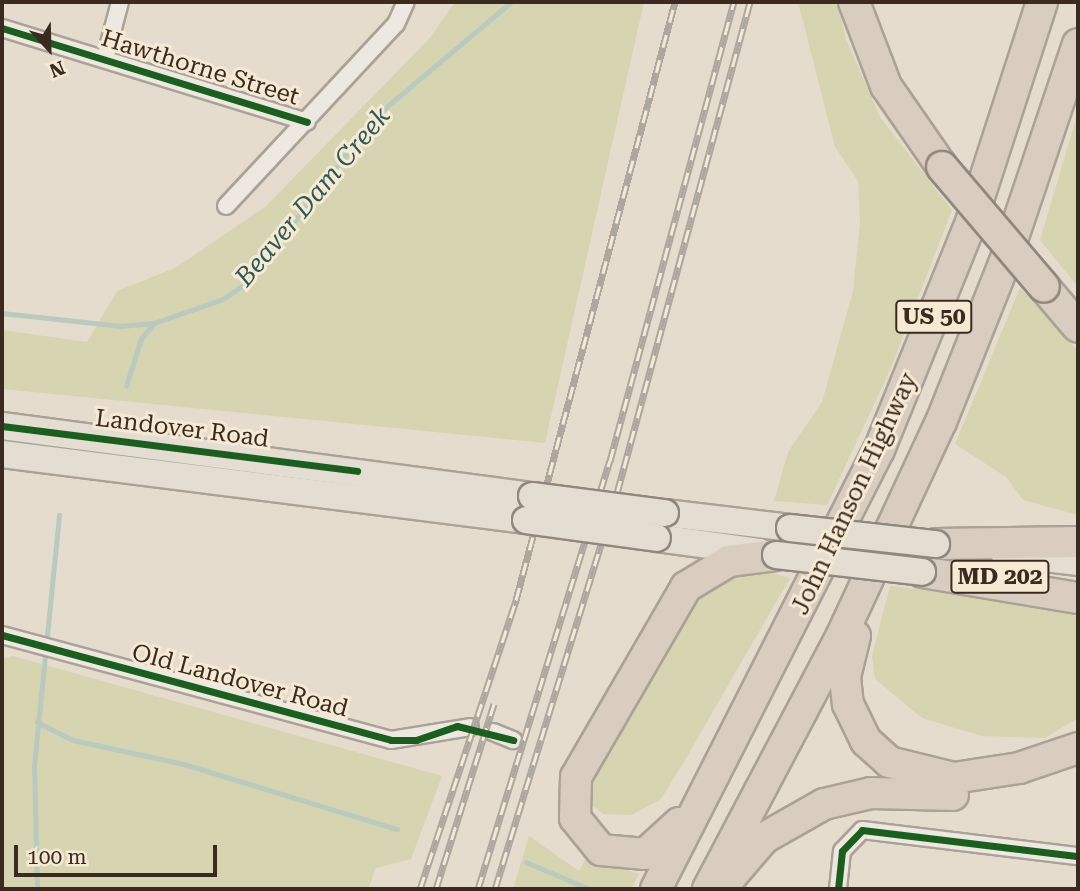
<!DOCTYPE html>
<html>
<head>
<meta charset="utf-8">
<style>
	body { margin:0 }
	#map { position:relative; width:1080px; height:891px; overflow:hidden; background:#e5dcce; font-family:"Roboto Serif",serif }
	div>[style] { position:absolute }
	[style*='--x'] { left:calc(var(--x)*1px); top:calc(var(--y)*1px); width:calc(var(--w)*1px); rotate:calc(var(--a)*1deg) }
	.green>* { inset:0; background:#d6d4b1 }
	.stream>* { height:4.5px; margin:-2.25px; padding:0 2.25px; transform-origin:2.25px; border-radius:2.25px; background:#bacabf }
	.roads { filter:drop-shadow(2px 0 #aba297) drop-shadow(-2px 0 #aba297) drop-shadow(0 2px #aba297) drop-shadow(0 -2px #aba297) }
	.minor>* { height:16px; margin:-8px; padding:0 8px; transform-origin:8px; border-radius:8px; background:#ede8e0 }
	.primary>* { height:26px; margin:-13px; padding:0 13px; transform-origin:13px; border-radius:13px; background:#e4ddd1 }
	.motorway>* { height:30px; margin:-15px; padding:0 15px; transform-origin:15px; border-radius:15px; background:#d8cdbf }
	.rail>* { height:7px; margin-top:-3.5px; transform-origin:0; background:repeating-linear-gradient(90deg,#f6ead5 0 13px,#ada7a0 0 26px); box-sizing:border-box; border-block:2px solid #ada7a0 }
	.bridges { filter:drop-shadow(2px 0 #90877e) drop-shadow(-2px 0 #90877e) drop-shadow(0 2px #90877e) drop-shadow(0 -2px #90877e) }
	.primary-bridge>* { height:26px; margin:-13px; padding:0 13px; transform-origin:13px; border-radius:13px; background:#e4ddd1 }
	.motorway-bridge>* { height:30px; margin:-15px; padding:0 15px; transform-origin:15px; border-radius:15px; background:#d8cdbf }
	.cycleway>* { height:7px; margin:-3.5px; padding:0 3.5px; transform-origin:3.5px; border-radius:3.5px; background:#1b5e20 }
	span { translate:-50% -50%; white-space:nowrap; text-align:center; line-height:1.15; -webkit-text-stroke:6px #f6ead5; paint-order:stroke }
	.shield-label span { padding:2px 5px; background:#f6ead5; border:2px solid; border-radius:5px; -webkit-text-stroke-width:0 }
	.shield-label { font-size:23px; color:#3a2a1f; font-weight:700 }
	.street-label { font-size:24px; color:#3a2a1f }
	.water-label { font-size:26px; color:#2e5954; font-style:italic }
	.frame { position:absolute; inset:0; border:4px solid #3a2a1f; pointer-events:none }
	.north { position:absolute; left:14px; top:14px; width:70px; height:70px; -webkit-text-stroke:5px #f6ead5; paint-order:stroke; rotate:158deg; font-size:19px; font-weight:700; line-height:28px; text-align:center; color:#3a2a1f }
	.north::after { content:''; display:block; margin:auto; width:24px; height:32px; background:#3a2a1f; clip-path:polygon(50% 0,100% 100%,50% 72%,0 100%) }
	.scale { position:absolute; left:14px; top:845px; width:203px; height:32px; box-sizing:border-box; border:4px solid #3a2a1f; border-top:0; padding-left:9px; font-size:21px; line-height:24px; white-space:nowrap; color:#3a2a1f; -webkit-text-stroke:5px #f6ead5; paint-order:stroke }
</style>
</head>
<body>
<div id="map">
	<div class="green">
		<i style="clip-path:polygon(455px 2px,644px 2px,545px 443px,2px 389px,2px 330px,87px 342px,117px 291px,175px 268px,265px 207px,429px 39px)"></i>
		<i style="clip-path:polygon(798px 2px,837px 2px,846px 39px,880px 117px,952px 210px,890px 370px,827px 505px,774px 501px,788px 452px,822px 402px,853px 291px,860px 223px,858px 181px,835px 147px)"></i>
		<i style="clip-path:polygon(1078px 112px,1078px 287px,1040px 240px)"></i>
		<i style="clip-path:polygon(1020px 288px,1078px 351px,1078px 515px,1023px 500px,1006px 477px,955px 444px)"></i>
		<i style="clip-path:polygon(752px 567px,790px 578px,685px 760px,661px 799px,631px 815px,603px 814px,583px 798px,588px 778px,640px 689px,714px 573px)"></i>
		<i style="clip-path:polygon(890px 586px,1078px 607px,1078px 718px,1045px 738px,982px 736px,922px 718px,875px 679px,872px 656px)"></i>
		<i style="clip-path:polygon(13px 656px,442px 776px,411px 859px,376px 868px,368px 889px,2px 889px,2px 659px)"></i>
		<i style="clip-path:polygon(529px 836px,579px 871px,587px 856px,639px 874px,631px 889px,513px 889px)"></i>
	</div>
	<div class="stream">
		<i style="--x:2;--y:313;--w:120;--a:6.2"></i>
		<i style="--x:121;--y:326;--w:33;--a:-5"></i>
		<i style="--x:126;--y:386;--w:49;--a:-72.3"></i>
		<i style="--x:141;--y:339;--w:21;--a:-51"></i>
		<i style="--x:154;--y:323;--w:73;--a:-19.2"></i>
		<i style="--x:223;--y:299;--w:29;--a:-35"></i>
		<i style="--x:247;--y:282;--w:212;--a:-52.1"></i>
		<i style="--x:377;--y:115;--w:175;--a:-40.1"></i>
		<i style="--x:37;--y:722;--w:40;--a:26.6"></i>
		<i style="--x:73;--y:740;--w:114;--a:12.2"></i>
		<i style="--x:184;--y:764;--w:223;--a:17"></i>
		<i style="--x:526;--y:862;--w:69;--a:22.9"></i>
		<i style="--x:37;--y:889;--w:123;--a:-91.4"></i>
		<i style="--x:34;--y:766;--w:252;--a:-84.3"></i>
	</div>
	<div class="roads">
		<div class="minor">
			<i style="--x:2;--y:28;--w:319;--a:17.1"></i>
			<i style="--x:105;--y:59;--w:59;--a:-75.3"></i>
			<i style="--x:226;--y:206;--w:249;--a:-47"></i>
			<i style="--x:396;--y:24;--w:24;--a:-66"></i>
			<i style="--x:2;--y:635;--w:403;--a:15.1"></i>
			<i style="--x:391;--y:740;--w:80;--a:-9.3"></i>
			<i style="--x:493;--y:732;--w:22;--a:22"></i>
			<i style="--x:838;--y:889;--w:38;--a:-84"></i>
			<i style="--x:842;--y:851;--w:29;--a:-46"></i>
			<i style="--x:862;--y:830;--w:218;--a:6.9"></i>
		</div>
		<div class="primary">
			<i style="--x:2;--y:426;--w:535;--a:7.52"></i>
			<i style="--x:2;--y:454;--w:528;--a:7.18"></i>
			<i style="--x:665;--y:513;--w:126;--a:6.8"></i>
			<i style="--x:657;--y:538;--w:103;--a:7.8"></i>
			<i style="--x:1004;--y:553;--w:75;--a:6.9"></i>
		</div>
		<div class="motorway">
			<i style="--x:854;--y:2;--w:90;--a:69.1"></i>
			<i style="--x:886;--y:86;--w:98;--a:55.3"></i>
			<i style="--x:1044;--y:287;--w:52;--a:49.6"></i>
			<i style="--x:936;--y:544;--w:142;--a:-0.8"></i>
			<i style="--x:922;--y:572;--w:158;--a:9.5"></i>
			<i style="--x:855;--y:636;--w:42;--a:103.7"></i>
			<i style="--x:845;--y:677;--w:27;--a:84"></i>
			<i style="--x:848;--y:704;--w:41;--a:64.1"></i>
			<i style="--x:866;--y:741;--w:31;--a:42"></i>
			<i style="--x:889;--y:762;--w:67;--a:13.8"></i>
			<i style="--x:954;--y:778;--w:66;--a:-8.7"></i>
			<i style="--x:1019;--y:768;--w:62;--a:-18.7"></i>
			<i style="--x:679;--y:823;--w:46;--a:137.6"></i>
			<i style="--x:645;--y:854;--w:44;--a:-174.8"></i>
			<i style="--x:601;--y:850;--w:41;--a:-129.1"></i>
			<i style="--x:575;--y:818;--w:41;--a:-88.6"></i>
			<i style="--x:576;--y:777;--w:220;--a:-59.9"></i>
			<i style="--x:686;--y:587;--w:50;--a:-31.2"></i>
			<i style="--x:729;--y:561;--w:47;--a:-7.3"></i>
			<i style="--x:728;--y:880;--w:55;--a:-49.4"></i>
			<i style="--x:764;--y:838;--w:69;--a:-29.5"></i>
			<i style="--x:824;--y:804;--w:48;--a:-13.2"></i>
			<i style="--x:871;--y:793;--w:82;--a:1.4"></i>
			<i style="--x:656;--y:889;--w:492;--a:-63.1"></i>
			<i style="--x:879;--y:450;--w:246;--a:-68"></i>
			<i style="--x:971;--y:222;--w:231;--a:-72.1"></i>
			<i style="--x:708;--y:889;--w:285;--a:-62.2"></i>
			<i style="--x:841;--y:637;--w:237;--a:-65.1"></i>
			<i style="--x:941;--y:422;--w:170;--a:-68.3"></i>
			<i style="--x:1004;--y:264;--w:232;--a:-71.4"></i>
		</div>
	</div>
	<div class="rail">
		<i style="--x:420;--y:889;--w:305;--a:-71.6"></i>
		<i style="--x:516;--y:600;--w:619;--a:-75.11"></i>
		<i style="--x:436;--y:889;--w:194;--a:-72.6"></i>
		<i style="--x:478;--y:889;--w:448;--a:-72.9"></i>
		<i style="--x:610;--y:461;--w:475;--a:-74.9"></i>
		<i style="--x:495;--y:889;--w:414;--a:-72.9"></i>
		<i style="--x:617;--y:493;--w:509;--a:-74.84"></i>
	</div>
	<div class="bridges">
		<div class="primary-bridge">
			<i style="--x:532;--y:496;--w:134;--a:7.3"></i>
			<i style="--x:526;--y:520;--w:132;--a:7.8"></i>
			<i style="--x:790;--y:528;--w:147;--a:6.3"></i>
			<i style="--x:776;--y:555;--w:147;--a:6.6"></i>
		</div>
		<div class="motorway-bridge">
			<i style="--x:942;--y:167;--w:157;--a:49.6"></i>
		</div>
	</div>
	<div class="cycleway">
		<i style="--x:2;--y:28;--w:319;--a:17.1"></i>
		<i style="--x:2;--y:426;--w:358;--a:7.2"></i>
		<i style="--x:2;--y:635;--w:403;--a:15.1"></i>
		<i style="--x:391;--y:740;--w:25;--a:0"></i>
		<i style="--x:416;--y:740;--w:43;--a:-18.9"></i>
		<i style="--x:457;--y:726;--w:58;--a:14"></i>
		<i style="--x:838;--y:889;--w:38;--a:-84"></i>
		<i style="--x:842;--y:851;--w:29;--a:-46"></i>
		<i style="--x:862;--y:830;--w:218;--a:6.9"></i>
	</div>
	<div class="shield-label">
		<span style="left:934px;top:317px">US 50</span>
		<span style="left:1000px;top:577px">MD 202</span>
	</div>
	<div class="street-label">
		<span style="left:200px;top:68px;rotate:17deg">Hawthorne Street</span>
		<span style="left:182px;top:429px;rotate:7deg">Landover Road</span>
		<span style="left:855px;top:494px;rotate:-65deg">John Hanson Highway</span>
		<span style="left:240px;top:681px;rotate:15deg">Old Landover Road</span>
	</div>
	<div class="water-label">
		<span style="left:313px;top:197px;rotate:-50deg">Beaver Dam Creek</span>
	</div>
	<div class="frame"></div>
	<div class="north">N</div>
	<div class="scale">100 m</div>
</div>
</body>
</html>
